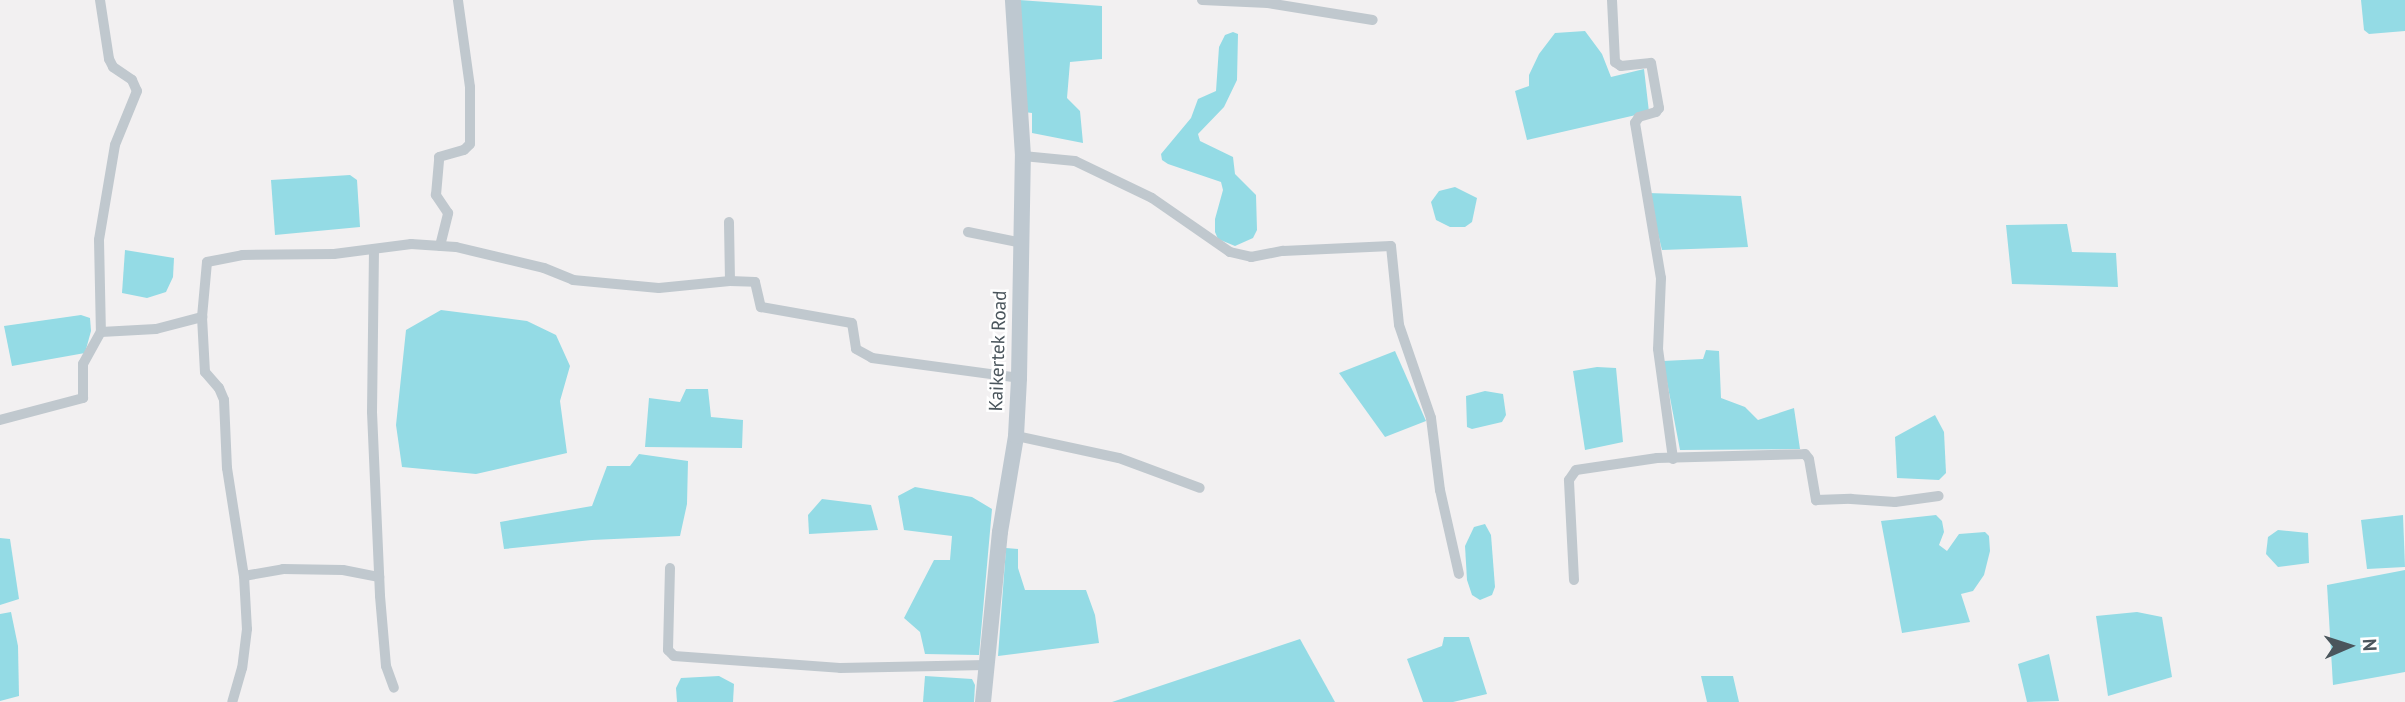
<!DOCTYPE html>
<html>
<head>
<meta charset="utf-8">
<style>
	body { margin:0 }
	#map { position:relative; width:2405px; height:702px; overflow:hidden; background:#f2f0f1; font-family:"PT Sans",sans-serif }
	div>[style] { position:absolute }
	[style*='--x'] { left:calc(var(--x)*1px); top:calc(var(--y)*1px); width:calc(var(--w)*1px); rotate:calc(var(--a)*1deg) }
	.water>* { inset:0; background:#94dbe5 }
	.minor>* { height:10px; margin:-5px; padding:0 5px; transform-origin:5px; border-radius:5px; background:#c0c8ce }
	.secondary>* { height:16px; margin:-8px; padding:0 8px; transform-origin:8px; border-radius:8px; background:#bec8d0 }
	span { translate:-50% -50%; white-space:nowrap; text-align:center; line-height:1.15; -webkit-text-stroke:5px #fff; paint-order:stroke }
	.street-label { font-size:19px; color:#4a555c }
	.north { position:absolute; left:2314px; top:611px; width:70px; height:70px; -webkit-text-stroke:5px #fff; paint-order:stroke; rotate:87deg; font-size:19px; font-weight:700; line-height:28px; text-align:center; color:#4a555c }
	.north::after { content:''; display:block; margin:auto; width:24px; height:32px; background:#4a555c; clip-path:polygon(50% 0,100% 100%,50% 72%,0 100%) }
</style>
</head>
<body>
<div id="map">
	<div class="water">
		<i style="clip-path:polygon(1019px 0,1102px 6px,1102px 59px,1070px 62px,1067px 98px,1080px 111px,1083px 143px,1032px 133px,1032px 113px,1024px 112px)"></i>
		<i style="clip-path:polygon(2361px 0,2405px 0,2405px 31px,2369px 34px,2364px 30px)"></i>
		<i style="clip-path:polygon(1585px 31px,1602px 54px,1611px 77px,1644px 69px,1649px 112px,1527px 140px,1515px 91px,1529px 86px,1529px 75px,1539px 54px,1555px 33px)"></i>
		<i style="clip-path:polygon(1233px 32px,1238px 34px,1237px 80px,1224px 107px,1198px 134px,1200px 141px,1233px 157px,1235px 174px,1256px 195px,1257px 230px,1253px 238px,1235px 246px,1218px 239px,1215px 232px,1215px 219px,1223px 190px,1221px 182px,1168px 164px,1162px 160px,1161px 154px,1191px 118px,1198px 99px,1216px 91px,1219px 47px,1225px 35px)"></i>
		<i style="clip-path:polygon(350px 175px,357px 180px,360px 227px,275px 235px,271px 180px)"></i>
		<i style="clip-path:polygon(1455px 187px,1477px 198px,1472px 222px,1465px 227px,1450px 227px,1436px 220px,1431px 202px,1439px 191px)"></i>
		<i style="clip-path:polygon(1648px 193px,1741px 196px,1748px 247px,1662px 250px)"></i>
		<i style="clip-path:polygon(2067px 224px,2072px 252px,2116px 253px,2118px 287px,2012px 284px,2006px 225px)"></i>
		<i style="clip-path:polygon(125px 250px,174px 258px,173px 277px,166px 292px,147px 298px,122px 293px)"></i>
		<i style="clip-path:polygon(441px 310px,527px 321px,556px 335px,570px 366px,560px 401px,567px 453px,476px 474px,402px 467px,396px 425px,406px 330px)"></i>
		<i style="clip-path:polygon(81px 315px,90px 318px,91px 331px,85px 353px,12px 366px,4px 326px)"></i>
		<i style="clip-path:polygon(1706px 350px,1719px 351px,1721px 398px,1745px 407px,1758px 420px,1794px 408px,1800px 449px,1680px 450px,1663px 361px,1703px 359px)"></i>
		<i style="clip-path:polygon(1395px 351px,1426px 421px,1385px 437px,1339px 373px)"></i>
		<i style="clip-path:polygon(1597px 367px,1616px 368px,1623px 442px,1585px 450px,1573px 371px)"></i>
		<i style="clip-path:polygon(686px 389px,708px 389px,711px 417px,743px 420px,742px 448px,645px 447px,649px 398px,680px 402px)"></i>
		<i style="clip-path:polygon(1485px 391px,1503px 394px,1506px 415px,1502px 422px,1472px 429px,1467px 427px,1466px 396px)"></i>
		<i style="clip-path:polygon(1935px 415px,1944px 432px,1946px 473px,1939px 480px,1897px 478px,1895px 437px)"></i>
		<i style="clip-path:polygon(639px 454px,688px 461px,687px 504px,680px 536px,592px 540px,504px 549px,500px 522px,592px 506px,607px 466px,630px 466px)"></i>
		<i style="clip-path:polygon(915px 487px,972px 497px,992px 509px,979px 655px,925px 654px,920px 632px,904px 618px,934px 560px,950px 560px,952px 536px,904px 530px,898px 496px)"></i>
		<i style="clip-path:polygon(822px 499px,871px 505px,878px 530px,809px 534px,808px 515px)"></i>
		<i style="clip-path:polygon(1936px 515px,1942px 521px,1944px 532px,1939px 545px,1947px 551px,1959px 534px,1985px 532px,1989px 536px,1990px 551px,1984px 575px,1973px 591px,1961px 594px,1970px 622px,1902px 633px,1881px 521px)"></i>
		<i style="clip-path:polygon(2403px 515px,2405px 567px,2367px 569px,2361px 520px)"></i>
		<i style="clip-path:polygon(1485px 524px,1491px 535px,1495px 587px,1492px 595px,1480px 600px,1472px 595px,1467px 580px,1465px 546px,1474px 527px)"></i>
		<i style="clip-path:polygon(2278px 530px,2308px 533px,2309px 563px,2278px 567px,2266px 554px,2268px 537px)"></i>
		<i style="clip-path:polygon(0 538px,10px 539px,19px 599px,0 605px)"></i>
		<i style="clip-path:polygon(1006px 548px,1018px 549px,1018px 568px,1025px 590px,1086px 590px,1095px 615px,1099px 643px,998px 656px)"></i>
		<i style="clip-path:polygon(2405px 570px,2405px 672px,2333px 685px,2327px 585px)"></i>
		<i style="clip-path:polygon(11px 612px,18px 646px,19px 696px,0 701px,0 614px)"></i>
		<i style="clip-path:polygon(2137px 612px,2162px 617px,2172px 677px,2108px 696px,2096px 616px)"></i>
		<i style="clip-path:polygon(1444px 637px,1469px 637px,1487px 694px,1453px 702px,1423px 702px,1407px 659px,1442px 646px)"></i>
		<i style="clip-path:polygon(1300px 639px,1335px 702px,1112px 702px)"></i>
		<i style="clip-path:polygon(2049px 654px,2059px 701px,2027px 702px,2018px 664px)"></i>
		<i style="clip-path:polygon(719px 676px,734px 684px,733px 702px,677px 702px,676px 688px,681px 678px)"></i>
		<i style="clip-path:polygon(925px 676px,972px 679px,975px 685px,974px 702px,923px 702px)"></i>
		<i style="clip-path:polygon(1701px 676px,1733px 676px,1739px 702px,1707px 702px)"></i>
	</div>
	<div class="minor">
		<i style="--x:100;--y:0;--w:60;--a:81.3"></i>
		<i style="--x:109;--y:59;--w:9;--a:63"></i>
		<i style="--x:113;--y:67;--w:23;--a:34"></i>
		<i style="--x:132;--y:80;--w:12;--a:66"></i>
		<i style="--x:137;--y:91;--w:58;--a:112.2"></i>
		<i style="--x:115;--y:145;--w:96;--a:99.6"></i>
		<i style="--x:99;--y:240;--w:92;--a:88.8"></i>
		<i style="--x:1202;--y:0;--w:66;--a:2.6"></i>
		<i style="--x:1268;--y:3;--w:106;--a:9.2"></i>
		<i style="--x:1612;--y:0;--w:62;--a:87.2"></i>
		<i style="--x:1615;--y:62;--w:7;--a:34"></i>
		<i style="--x:1621;--y:66;--w:30;--a:-6"></i>
		<i style="--x:1651;--y:63;--w:46;--a:79.9"></i>
		<i style="--x:1659;--y:108;--w:5;--a:127"></i>
		<i style="--x:1656;--y:112;--w:18;--a:164"></i>
		<i style="--x:1639;--y:117;--w:7;--a:124"></i>
		<i style="--x:1635;--y:123;--w:157;--a:80.5"></i>
		<i style="--x:1661;--y:278;--w:71;--a:92.4"></i>
		<i style="--x:1658;--y:349;--w:111;--a:82.2"></i>
		<i style="--x:1023;--y:156;--w:52;--a:5.5"></i>
		<i style="--x:1075;--y:161;--w:85;--a:25.7"></i>
		<i style="--x:1152;--y:198;--w:95;--a:34.7"></i>
		<i style="--x:1230;--y:252;--w:22;--a:13"></i>
		<i style="--x:1251;--y:257;--w:33;--a:-11"></i>
		<i style="--x:1283;--y:251;--w:108;--a:-2.7"></i>
		<i style="--x:1391;--y:246;--w:79;--a:84.2"></i>
		<i style="--x:1399;--y:325;--w:98;--a:71"></i>
		<i style="--x:1431;--y:418;--w:73;--a:82.9"></i>
		<i style="--x:1440;--y:490;--w:86;--a:77.3"></i>
		<i style="--x:968;--y:232;--w:55;--a:11.5"></i>
		<i style="--x:440;--y:246;--w:34;--a:-76"></i>
		<i style="--x:448;--y:213;--w:22;--a:-124"></i>
		<i style="--x:436;--y:195;--w:38;--a:-85"></i>
		<i style="--x:439;--y:157;--w:26;--a:-16"></i>
		<i style="--x:464;--y:150;--w:8;--a:-45"></i>
		<i style="--x:470;--y:144;--w:57;--a:-90"></i>
		<i style="--x:470;--y:87;--w:88;--a:-97.9"></i>
		<i style="--x:374;--y:249;--w:163;--a:90.7"></i>
		<i style="--x:372;--y:412;--w:184;--a:87.5"></i>
		<i style="--x:380;--y:596;--w:70;--a:85.1"></i>
		<i style="--x:386;--y:666;--w:23;--a:70"></i>
		<i style="--x:730;--y:281;--w:25;--a:2"></i>
		<i style="--x:755;--y:282;--w:26;--a:77"></i>
		<i style="--x:761;--y:307;--w:92;--a:10"></i>
		<i style="--x:852;--y:323;--w:26;--a:81"></i>
		<i style="--x:856;--y:349;--w:18;--a:29"></i>
		<i style="--x:872;--y:358;--w:148;--a:7.7"></i>
		<i style="--x:202;--y:317;--w:55;--a:86.9"></i>
		<i style="--x:205;--y:372;--w:21;--a:49"></i>
		<i style="--x:219;--y:388;--w:13;--a:67"></i>
		<i style="--x:224;--y:400;--w:68;--a:87.5"></i>
		<i style="--x:227;--y:468;--w:109;--a:81.1"></i>
		<i style="--x:244;--y:576;--w:53;--a:86.8"></i>
		<i style="--x:247;--y:629;--w:39;--a:97"></i>
		<i style="--x:242;--y:668;--w:35;--a:106"></i>
		<i style="--x:0;--y:420;--w:86;--a:-14.8"></i>
		<i style="--x:83;--y:398;--w:34;--a:-90"></i>
		<i style="--x:83;--y:364;--w:37;--a:-61"></i>
		<i style="--x:101;--y:332;--w:55;--a:-3.1"></i>
		<i style="--x:156;--y:329;--w:48;--a:-14.6"></i>
		<i style="--x:202;--y:317;--w:55;--a:-84.8"></i>
		<i style="--x:207;--y:262;--w:36;--a:-11"></i>
		<i style="--x:242;--y:255;--w:92;--a:-0.6"></i>
		<i style="--x:334;--y:254;--w:78;--a:-7.4"></i>
		<i style="--x:411;--y:244;--w:45;--a:3.8"></i>
		<i style="--x:456;--y:247;--w:90;--a:13.4"></i>
		<i style="--x:544;--y:268;--w:31;--a:22"></i>
		<i style="--x:573;--y:280;--w:86;--a:5.3"></i>
		<i style="--x:659;--y:288;--w:71;--a:-5.6"></i>
		<i style="--x:730;--y:281;--w:59;--a:-91"></i>
		<i style="--x:1016;--y:436;--w:105;--a:12.1"></i>
		<i style="--x:1119;--y:458;--w:86;--a:20.3"></i>
		<i style="--x:670;--y:568;--w:82;--a:91.4"></i>
		<i style="--x:668;--y:650;--w:8;--a:45"></i>
		<i style="--x:674;--y:656;--w:166;--a:4.1"></i>
		<i style="--x:840;--y:668;--w:146;--a:-1.2"></i>
		<i style="--x:244;--y:576;--w:40;--a:-10"></i>
		<i style="--x:283;--y:569;--w:60;--a:1"></i>
		<i style="--x:343;--y:570;--w:37;--a:11"></i>
		<i style="--x:1574;--y:580;--w:100;--a:-92.9"></i>
		<i style="--x:1569;--y:480;--w:12;--a:-55"></i>
		<i style="--x:1576;--y:470;--w:82;--a:-8.4"></i>
		<i style="--x:1657;--y:458;--w:148;--a:-1.5"></i>
		<i style="--x:1805;--y:454;--w:6;--a:51"></i>
		<i style="--x:1809;--y:459;--w:42;--a:80.3"></i>
		<i style="--x:1816;--y:500;--w:35;--a:-2"></i>
		<i style="--x:1851;--y:499;--w:44;--a:3.9"></i>
		<i style="--x:1895;--y:502;--w:44;--a:-7.8"></i>
	</div>
	<div class="secondary">
		<i style="--x:983;--y:702;--w:171;--a:-84.3"></i>
		<i style="--x:1000;--y:532;--w:97;--a:-80.5"></i>
		<i style="--x:1016;--y:436;--w:58;--a:-87"></i>
		<i style="--x:1019;--y:378;--w:222;--a:-89"></i>
		<i style="--x:1023;--y:156;--w:156;--a:-93.7"></i>
	</div>
	<div class="street-label">
		<span style="left:998px;top:351px;rotate:-88deg">Kaikertek Road</span>
	</div>
	<div class="north">N</div>
</div>
</body>
</html>
